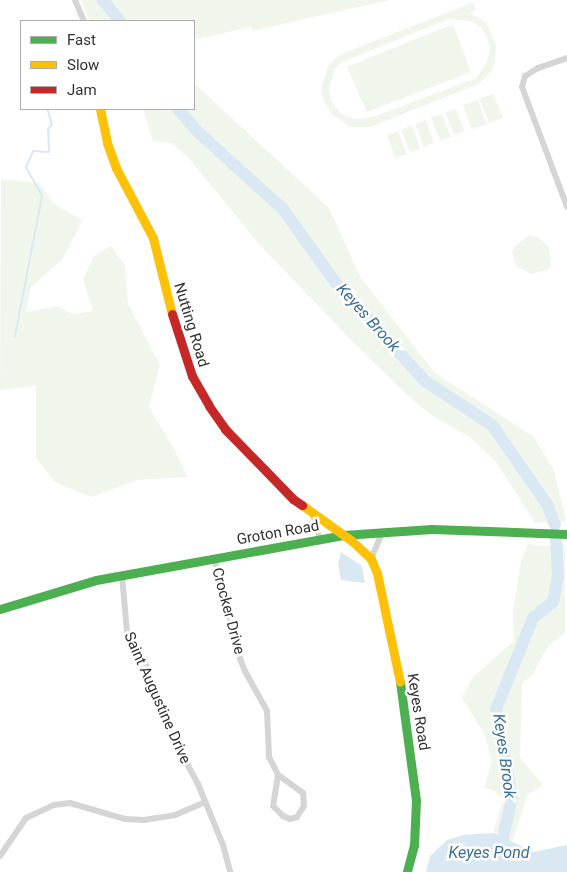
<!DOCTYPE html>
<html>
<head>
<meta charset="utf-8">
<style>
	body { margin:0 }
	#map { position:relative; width:567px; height:872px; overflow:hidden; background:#fff; font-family:Roboto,sans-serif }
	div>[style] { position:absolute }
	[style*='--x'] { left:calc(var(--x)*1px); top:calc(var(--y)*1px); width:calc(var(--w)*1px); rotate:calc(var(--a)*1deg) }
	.green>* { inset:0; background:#f1f6ed }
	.water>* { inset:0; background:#dae8f3 }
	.stream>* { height:2px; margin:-1px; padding:0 1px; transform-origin:1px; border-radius:1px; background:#dae8f3 }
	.river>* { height:12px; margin:-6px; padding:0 6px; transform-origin:6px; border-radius:6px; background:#dae8f3 }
	.street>* { height:6px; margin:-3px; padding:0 3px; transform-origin:3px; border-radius:3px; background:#d5d5d5 }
	.fast>* { height:9px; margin:-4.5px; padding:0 4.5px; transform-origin:4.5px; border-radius:4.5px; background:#4caf50 }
	.slow>* { height:9px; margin:-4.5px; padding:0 4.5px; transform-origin:4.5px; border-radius:4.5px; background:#ffc107 }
	.jam>* { height:9px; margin:-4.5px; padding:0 4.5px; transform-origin:4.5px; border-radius:4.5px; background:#c62828 }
	span { translate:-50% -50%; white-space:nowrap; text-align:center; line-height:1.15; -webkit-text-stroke:5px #fff; paint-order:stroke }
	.street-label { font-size:15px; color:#313131 }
	.water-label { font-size:16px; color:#396e98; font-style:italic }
	.legend { position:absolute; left:20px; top:20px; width:175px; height:90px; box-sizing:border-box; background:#fff; border:1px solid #adadad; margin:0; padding:6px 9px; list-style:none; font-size:15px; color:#313131 }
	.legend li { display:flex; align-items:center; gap:10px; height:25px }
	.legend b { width:25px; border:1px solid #adadad }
</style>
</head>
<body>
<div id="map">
	<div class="green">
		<i style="clip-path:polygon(81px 0,390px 0,252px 31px,251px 27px,194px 40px,194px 21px,90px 21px)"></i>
		<i style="clip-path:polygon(evenodd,474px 2px,476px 10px,470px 13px,486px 22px,496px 45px,495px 62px,491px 72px,479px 84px,370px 127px,350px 127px,331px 114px,322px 96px,322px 85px,328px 66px,335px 59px,341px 54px,474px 2px,449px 19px,469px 21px,479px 26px,486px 36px,490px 46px,488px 60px,476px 78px,373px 117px,355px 119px,342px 114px,336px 108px,331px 100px,329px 88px,335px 69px,342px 62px,449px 19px)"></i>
		<i style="clip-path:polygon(453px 24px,471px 72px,367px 112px,347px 67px)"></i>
		<i style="clip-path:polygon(194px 83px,329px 208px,361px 278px,435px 373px,534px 437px,554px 471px,566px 520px,557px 525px,551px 521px,535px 523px,496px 462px,470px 437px,431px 415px,410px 398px,347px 336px,259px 244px,187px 156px,171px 143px,153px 141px,143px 109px,194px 109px)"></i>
		<i style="clip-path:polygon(493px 94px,503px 118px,489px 123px,479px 99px)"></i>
		<i style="clip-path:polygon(478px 100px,487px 124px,472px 129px,463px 105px)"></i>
		<i style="clip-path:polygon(456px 109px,465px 131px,454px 135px,445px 112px)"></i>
		<i style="clip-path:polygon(442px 114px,451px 137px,440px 141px,431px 117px)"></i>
		<i style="clip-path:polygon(426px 120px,434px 143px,424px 147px,415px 124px)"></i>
		<i style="clip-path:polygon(412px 125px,420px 149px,410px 152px,401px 130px)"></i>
		<i style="clip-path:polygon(398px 131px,407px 154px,395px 158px,387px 135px)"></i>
		<i style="clip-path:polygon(1px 179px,39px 183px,53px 203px,82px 220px,62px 260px,31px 287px,26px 312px,57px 306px,72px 314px,93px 311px,83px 279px,94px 256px,111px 246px,125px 265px,128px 304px,160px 365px,149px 407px,174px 449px,188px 477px,137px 480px,91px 497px,55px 482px,36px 458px,36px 386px,0 390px)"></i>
		<i style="clip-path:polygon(529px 236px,537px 237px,549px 247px,551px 265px,547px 270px,531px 274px,516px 266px,512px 252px,515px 246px)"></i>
		<i style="clip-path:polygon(554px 539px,559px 540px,565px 546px,565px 633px,548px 646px,533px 674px,522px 684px,520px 758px,543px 785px,528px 794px,512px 843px,493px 833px,503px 799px,493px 790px,484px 788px,492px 761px,485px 736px,462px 697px,474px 676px,514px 641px,513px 612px,521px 560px,528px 544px,550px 546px)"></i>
	</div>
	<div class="water">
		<i style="clip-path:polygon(341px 552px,362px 566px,365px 583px,341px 580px,338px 564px)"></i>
		<i style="clip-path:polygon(493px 833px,534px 852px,567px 845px,567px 872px,426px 872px,430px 856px,447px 840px,463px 835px)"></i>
	</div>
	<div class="stream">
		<i style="--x:15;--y:336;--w:143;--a:-79.1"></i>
		<i style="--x:42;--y:196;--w:33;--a:-119"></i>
		<i style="--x:26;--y:167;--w:17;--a:-66"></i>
		<i style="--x:33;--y:151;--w:16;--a:4"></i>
		<i style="--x:49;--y:152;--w:23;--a:-92"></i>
		<i style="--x:48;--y:129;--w:6;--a:-51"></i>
		<i style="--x:52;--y:124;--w:16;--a:-108"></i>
	</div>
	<div class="river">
		<i style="--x:103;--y:0;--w:27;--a:51"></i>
		<i style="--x:178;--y:109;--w:30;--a:49"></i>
		<i style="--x:198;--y:132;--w:115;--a:42.2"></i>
		<i style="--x:283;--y:209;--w:95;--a:54.5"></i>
		<i style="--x:338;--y:286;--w:129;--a:47.5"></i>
		<i style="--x:425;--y:381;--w:80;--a:33.3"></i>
		<i style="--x:492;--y:425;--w:96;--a:55.2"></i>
		<i style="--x:547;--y:504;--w:22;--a:69"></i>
		<i style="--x:503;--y:838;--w:41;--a:-77.3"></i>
		<i style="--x:512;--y:798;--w:90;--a:-100.2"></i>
		<i style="--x:496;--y:709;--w:98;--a:-67.9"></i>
		<i style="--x:533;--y:618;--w:26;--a:-39"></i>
		<i style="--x:553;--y:602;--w:26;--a:-79"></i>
		<i style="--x:558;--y:576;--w:36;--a:-93"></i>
	</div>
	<div class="street">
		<i style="--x:75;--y:0;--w:23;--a:67"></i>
		<i style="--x:567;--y:58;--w:31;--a:161"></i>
		<i style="--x:538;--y:68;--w:15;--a:148"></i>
		<i style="--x:525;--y:76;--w:11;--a:105"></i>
		<i style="--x:522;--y:87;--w:128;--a:69.4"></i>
		<i style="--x:313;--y:515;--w:25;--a:74"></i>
		<i style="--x:214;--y:558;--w:40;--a:74"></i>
		<i style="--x:225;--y:596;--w:53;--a:78.1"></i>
		<i style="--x:236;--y:648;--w:25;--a:69"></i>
		<i style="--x:245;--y:671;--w:46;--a:61.2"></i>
		<i style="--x:267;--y:711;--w:46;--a:87.5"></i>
		<i style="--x:269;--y:757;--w:20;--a:63"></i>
		<i style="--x:278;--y:775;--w:31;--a:99"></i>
		<i style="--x:273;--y:806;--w:14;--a:45"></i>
		<i style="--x:283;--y:816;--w:8;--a:23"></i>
		<i style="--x:290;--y:819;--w:7;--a:-16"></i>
		<i style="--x:297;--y:817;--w:13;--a:-58"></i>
		<i style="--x:304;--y:806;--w:13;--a:-94"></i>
		<i style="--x:303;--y:793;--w:31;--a:-144"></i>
		<i style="--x:371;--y:559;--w:30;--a:-67"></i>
		<i style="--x:122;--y:575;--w:57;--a:85"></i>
		<i style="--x:127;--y:632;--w:38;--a:60"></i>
		<i style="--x:146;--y:665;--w:46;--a:72.3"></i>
		<i style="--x:160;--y:709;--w:30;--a:66"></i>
		<i style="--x:172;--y:736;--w:55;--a:61.6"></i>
		<i style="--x:198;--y:784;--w:66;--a:67.7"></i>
		<i style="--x:223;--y:845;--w:28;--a:75"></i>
		<i style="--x:0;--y:856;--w:46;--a:-55.6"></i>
		<i style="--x:26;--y:818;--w:31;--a:-25"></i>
		<i style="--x:54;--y:805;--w:16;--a:-7"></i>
		<i style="--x:70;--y:803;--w:57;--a:16.2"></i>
		<i style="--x:125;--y:819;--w:19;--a:3"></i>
		<i style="--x:144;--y:820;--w:31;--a:-9"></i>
		<i style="--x:175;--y:815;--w:33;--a:-23"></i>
	</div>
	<div class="fast">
		<i style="--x:0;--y:609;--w:100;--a:-16.8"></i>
		<i style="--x:96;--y:580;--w:251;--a:-10.3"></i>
		<i style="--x:343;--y:535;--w:89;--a:-3.9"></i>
		<i style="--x:432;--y:529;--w:135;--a:2.1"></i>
		<i style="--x:400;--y:682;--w:119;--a:82.3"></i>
		<i style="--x:416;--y:800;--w:45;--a:92.5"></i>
		<i style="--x:414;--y:845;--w:28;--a:105"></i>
	</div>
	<div class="slow">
		<i style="--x:100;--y:109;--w:35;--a:78"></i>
		<i style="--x:107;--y:143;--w:27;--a:70"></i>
		<i style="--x:116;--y:168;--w:79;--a:62.1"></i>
		<i style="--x:153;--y:238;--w:78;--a:76"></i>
		<i style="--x:302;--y:505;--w:62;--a:35.8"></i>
		<i style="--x:352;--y:541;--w:26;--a:43"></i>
		<i style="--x:371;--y:559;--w:15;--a:67"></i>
		<i style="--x:377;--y:573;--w:111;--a:78.1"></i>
	</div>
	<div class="jam">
		<i style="--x:172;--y:314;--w:65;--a:72.1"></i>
		<i style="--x:192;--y:376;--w:34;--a:60"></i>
		<i style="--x:209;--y:406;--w:28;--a:55"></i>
		<i style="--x:225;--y:429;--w:98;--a:45.8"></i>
		<i style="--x:293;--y:499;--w:11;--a:34"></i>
	</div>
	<div class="street-label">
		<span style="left:191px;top:325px;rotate:73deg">Nutting Road</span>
		<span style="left:278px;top:533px;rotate:-10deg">Groton Road</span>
		<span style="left:228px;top:611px;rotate:75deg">Crocker Drive</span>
		<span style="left:157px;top:698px;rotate:66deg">Saint Augustine Drive</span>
		<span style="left:418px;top:712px;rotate:81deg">Keyes Road</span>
	</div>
	<div class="water-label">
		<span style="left:368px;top:318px;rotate:48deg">Keyes Brook</span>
		<span style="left:504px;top:756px;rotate:82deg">Keyes Brook</span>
		<span style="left:489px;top:853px">Keyes Pond</span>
	</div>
	<ul class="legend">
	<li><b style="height:6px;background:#4caf50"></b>Fast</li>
	<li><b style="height:6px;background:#ffc107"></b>Slow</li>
	<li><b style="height:6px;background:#c62828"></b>Jam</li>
	</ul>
</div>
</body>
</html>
